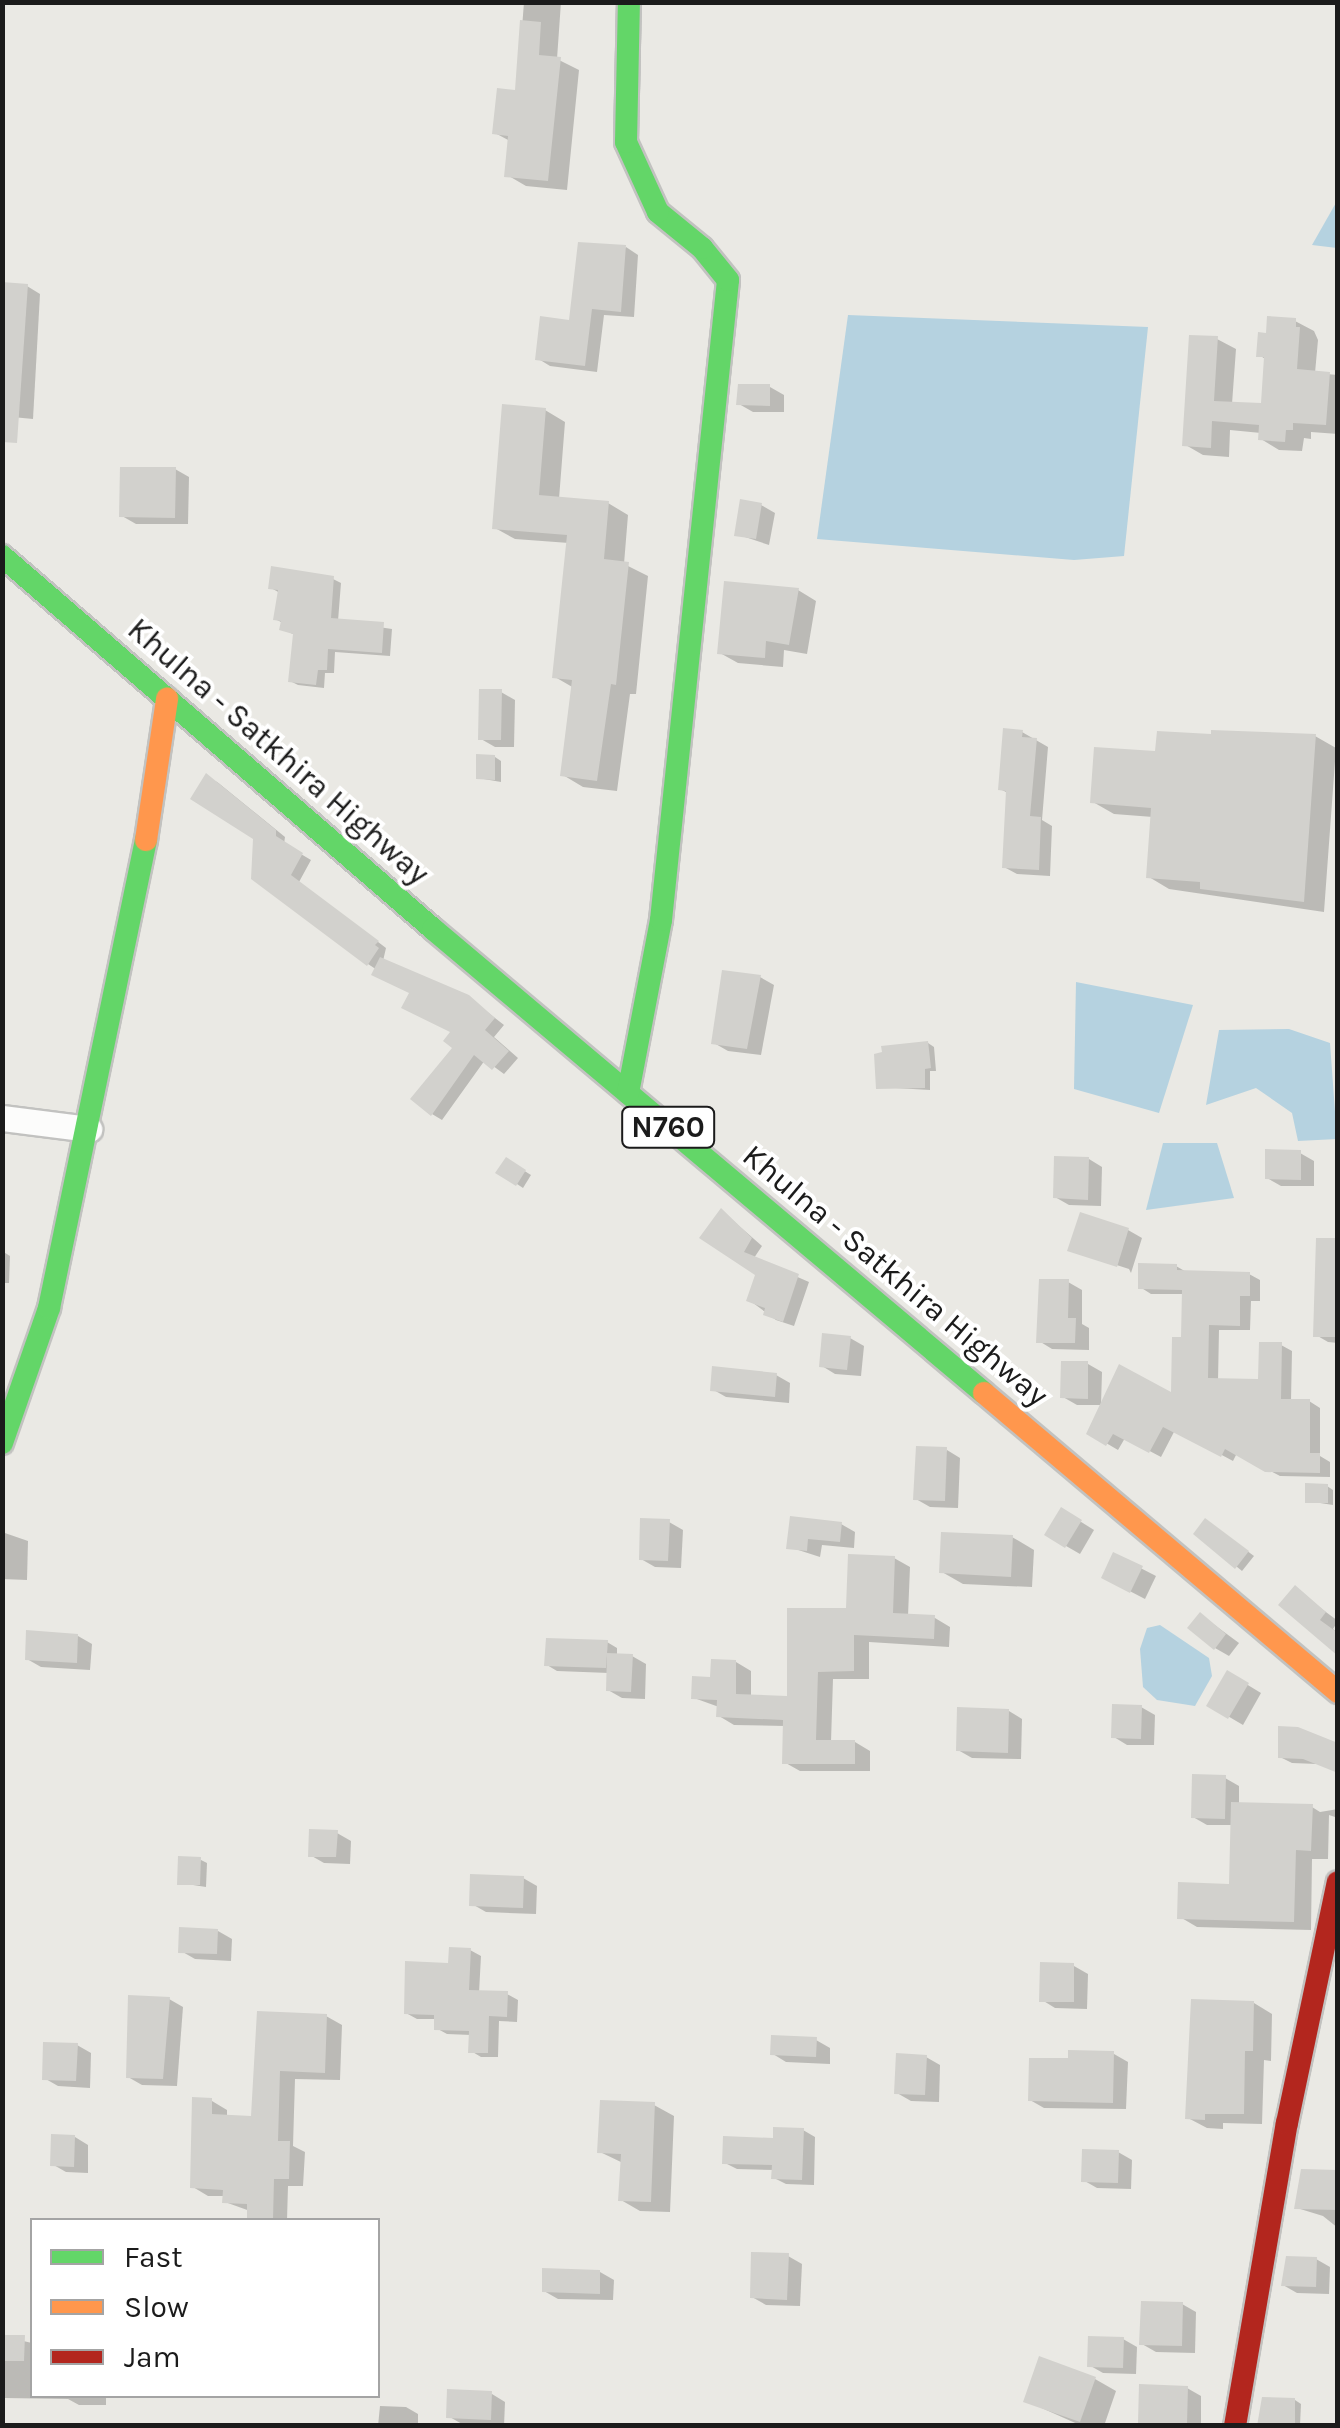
<!DOCTYPE html>
<html>
<head>
<meta charset="utf-8">
<style>
	body { margin:0 }
	#map { position:relative; width:1340px; height:2428px; overflow:hidden; background:#eae9e4; font-family:Karla,sans-serif }
	div>[style] { position:absolute }
	[style*='--x'] { left:calc(var(--x)*1px); top:calc(var(--y)*1px); width:calc(var(--w)*1px); rotate:calc(var(--a)*1deg) }
	.water>* { inset:0; background:#b5d2e0 }
	.shadow>* { inset:0; background:#0003 }
	.building>* { inset:0; background:#d2d1cd }
	.roads { filter:drop-shadow(2px 0 #c2c2c0) drop-shadow(-2px 0 #c2c2c0) drop-shadow(0 2px #c2c2c0) drop-shadow(0 -2px #c2c2c0) }
	.street>* { height:25px; margin:-12.5px; padding:0 12.5px; transform-origin:12.5px; border-radius:12.5px; background:#fcfcfb }
	.fast>* { height:22px; margin:-11px; padding:0 11px; transform-origin:11px; border-radius:11px; background:#63d668 }
	.slow>* { height:22px; margin:-11px; padding:0 11px; transform-origin:11px; border-radius:11px; background:#ff974d }
	.jam>* { height:22px; margin:-11px; padding:0 11px; transform-origin:11px; border-radius:11px; background:#b3261e }
	span { translate:-50% -50%; white-space:nowrap; text-align:center; line-height:1.15; -webkit-text-stroke:8px #fff; paint-order:stroke }
	.shield-label span { padding:2px 8px; background:#fff; border:2px solid; border-radius:8px; -webkit-text-stroke-width:0 }
	.shield-label { font-size:30px; color:#1b1b1b; font-weight:700 }
	.street-label { font-size:32px; color:#1b1b1b }
	.frame { position:absolute; inset:0; border:5px solid #1b1b1b; pointer-events:none }
	.legend { position:absolute; left:30px; top:2218px; width:350px; height:180px; box-sizing:border-box; background:#fff; border:2px solid #a4a4a4; margin:0; padding:12px 18px; list-style:none; font-size:30px; color:#1b1b1b }
	.legend li { display:flex; align-items:center; gap:20px; height:50px }
	.legend b { width:50px; border:2px solid #a4a4a4 }
</style>
</head>
<body>
<div id="map">
	<div class="water">
		<i style="clip-path:polygon(1337px 201px,1337px 248px,1312px 245px)"></i>
		<i style="clip-path:polygon(848px 315px,1148px 327px,1124px 556px,1074px 560px,817px 539px)"></i>
		<i style="clip-path:polygon(1076px 982px,1193px 1005px,1159px 1113px,1074px 1089px)"></i>
		<i style="clip-path:polygon(1289px 1029px,1330px 1043px,1337px 1139px,1298px 1141px,1292px 1113px,1256px 1088px,1206px 1105px,1219px 1030px)"></i>
		<i style="clip-path:polygon(1163px 1143px,1217px 1143px,1234px 1198px,1146px 1210px)"></i>
		<i style="clip-path:polygon(1160px 1625px,1209px 1658px,1212px 1676px,1195px 1706px,1157px 1700px,1143px 1687px,1140px 1649px,1147px 1628px)"></i>
	</div>
	<div class="shadow">
		<i style="clip-path:polygon(524px 2px,561px 2px,557px 59px,579px 70px,567px 190px,526px 186px,507px 175px,510px 141px,495px 133px,517px 93px)"></i>
		<i style="clip-path:polygon(626px 247px,638px 255px,634px 317px,604px 315px,597px 372px,550px 366px,537px 358px,571px 323px)"></i>
		<i style="clip-path:polygon(27px 286px,40px 294px,33px 419px,2px 416px)"></i>
		<i style="clip-path:polygon(1295px 321px,1314px 331px,1318px 340px,1315px 373px,1338px 375px,1338px 434px,1311px 432px,1311px 439px,1304px 438px,1302px 451px,1279px 450px,1261px 439px,1261px 433px,1230px 430px,1229px 457px,1203px 455px,1184px 444px,1217px 339px,1236px 349px,1232px 404px,1263px 406px,1267px 360px,1259px 355px,1268px 335px)"></i>
		<i style="clip-path:polygon(770px 387px,784px 395px,784px 412px,753px 412px,739px 404px)"></i>
		<i style="clip-path:polygon(545px 410px,565px 422px,559px 499px,608px 503px,628px 515px,624px 564px,648px 576px,636px 694px,630px 694px,617px 791px,583px 787px,563px 775px,574px 688px,555px 677px,569px 543px,515px 539px,495px 528px)"></i>
		<i style="clip-path:polygon(175px 469px,189px 477px,188px 524px,136px 524px,122px 516px)"></i>
		<i style="clip-path:polygon(761px 505px,775px 513px,769px 545px,736px 534px)"></i>
		<i style="clip-path:polygon(333px 579px,341px 583px,338px 621px,392px 629px,390px 656px,335px 652px,334px 673px,325px 673px,324px 688px,298px 685px,290px 681px,295px 635px,282px 629px,283px 623px,275px 619px,280px 593px,271px 588px)"></i>
		<i style="clip-path:polygon(798px 590px,816px 601px,807px 654px,784px 650px,783px 667px,738px 663px,720px 653px)"></i>
		<i style="clip-path:polygon(501px 692px,515px 700px,514px 747px,495px 747px,481px 739px)"></i>
		<i style="clip-path:polygon(1022px 732px,1048px 747px,1042px 820px,1052px 826px,1050px 876px,1017px 874px,1004px 867px,1008px 793px,1000px 789px)"></i>
		<i style="clip-path:polygon(1315px 736px,1336px 748px,1324px 912px,1169px 889px,1149px 877px,1153px 817px,1114px 814px,1093px 802px,1157px 754px)"></i>
		<i style="clip-path:polygon(495px 757px,501px 761px,501px 782px,478px 778px)"></i>
		<i style="clip-path:polygon(216px 781px,285px 837px,284px 844px,311px 860px,299px 882px,386px 948px,383px 961px,468px 997px,504px 1025px,494px 1037px,518px 1058px,504px 1074px,485px 1060px,442px 1120px,432px 1114px,456px 1047px,453px 1031px,412px 993px,368px 964px,255px 838px)"></i>
		<i style="clip-path:polygon(760px 977px,774px 985px,761px 1055px,728px 1051px,714px 1043px)"></i>
		<i style="clip-path:polygon(928px 1043px,934px 1047px,936px 1071px,930px 1071px,930px 1090px,878px 1087px,884px 1054px)"></i>
		<i style="clip-path:polygon(1300px 1153px,1314px 1161px,1314px 1186px,1281px 1186px,1267px 1178px)"></i>
		<i style="clip-path:polygon(1089px 1159px,1102px 1167px,1101px 1206px,1069px 1205px,1055px 1197px)"></i>
		<i style="clip-path:polygon(507px 1160px,531px 1175px,523px 1188px,499px 1172px)"></i>
		<i style="clip-path:polygon(722px 1211px,762px 1246px,754px 1258px,809px 1282px,794px 1326px,776px 1320px,749px 1300px,758px 1274px,703px 1237px)"></i>
		<i style="clip-path:polygon(1128px 1230px,1142px 1238px,1131px 1273px,1129px 1269px,1070px 1250px)"></i>
		<i style="clip-path:polygon(1338px 1241px,1338px 1343px,1328px 1342px,1316px 1335px)"></i>
		<i style="clip-path:polygon(2px 1251px,10px 1256px,9px 1283px,2px 1283px)"></i>
		<i style="clip-path:polygon(1176px 1266px,1188px 1273px,1249px 1274px,1260px 1280px,1260px 1301px,1251px 1301px,1250px 1330px,1219px 1330px,1218px 1381px,1261px 1382px,1281px 1345px,1292px 1351px,1291px 1401px,1309px 1401px,1320px 1408px,1320px 1456px,1330px 1462px,1330px 1477px,1280px 1476px,1237px 1453px,1233px 1461px,1175px 1430px,1161px 1457px,1125px 1438px,1118px 1450px,1089px 1433px,1173px 1396px,1184px 1339px,1184px 1294px,1151px 1294px,1140px 1287px)"></i>
		<i style="clip-path:polygon(1068px 1282px,1082px 1290px,1082px 1324px,1089px 1328px,1089px 1350px,1052px 1349px,1039px 1341px)"></i>
		<i style="clip-path:polygon(850px 1338px,864px 1346px,861px 1376px,835px 1374px,822px 1366px)"></i>
		<i style="clip-path:polygon(1088px 1364px,1102px 1372px,1101px 1405px,1077px 1405px,1063px 1397px)"></i>
		<i style="clip-path:polygon(776px 1375px,790px 1383px,789px 1403px,726px 1397px,712px 1389px)"></i>
		<i style="clip-path:polygon(947px 1450px,960px 1458px,958px 1508px,930px 1507px,916px 1499px)"></i>
		<i style="clip-path:polygon(1327px 1486px,1333px 1490px,1333px 1505px,1307px 1501px)"></i>
		<i style="clip-path:polygon(1062px 1510px,1094px 1530px,1080px 1554px,1047px 1535px)"></i>
		<i style="clip-path:polygon(669px 1522px,683px 1530px,681px 1568px,655px 1567px,641px 1559px)"></i>
		<i style="clip-path:polygon(841px 1524px,855px 1532px,854px 1548px,822px 1545px,820px 1557px,789px 1547px)"></i>
		<i style="clip-path:polygon(1212px 1525px,1254px 1556px,1242px 1571px,1197px 1534px)"></i>
		<i style="clip-path:polygon(2px 1532px,28px 1541px,27px 1580px,2px 1579px)"></i>
		<i style="clip-path:polygon(1012px 1537px,1034px 1550px,1032px 1587px,963px 1584px,942px 1572px)"></i>
		<i style="clip-path:polygon(1115px 1555px,1156px 1576px,1145px 1599px,1118px 1585px)"></i>
		<i style="clip-path:polygon(894px 1558px,910px 1567px,908px 1616px,935px 1618px,950px 1627px,949px 1647px,869px 1642px,869px 1679px,833px 1679px,831px 1742px,855px 1742px,870px 1751px,870px 1771px,800px 1771px,784px 1762px,785px 1726px,734px 1725px,719px 1716px,719px 1707px,694px 1698px,736px 1662px,751px 1671px,751px 1697px,789px 1698px,849px 1611px)"></i>
		<i style="clip-path:polygon(1295px 1589px,1338px 1621px,1333px 1629px,1338px 1633px,1338px 1652px)"></i>
		<i style="clip-path:polygon(1201px 1615px,1239px 1643px,1229px 1656px,1215px 1648px)"></i>
		<i style="clip-path:polygon(78px 1636px,92px 1644px,90px 1670px,41px 1667px,27px 1659px)"></i>
		<i style="clip-path:polygon(607px 1642px,617px 1648px,617px 1656px,632px 1656px,646px 1664px,645px 1699px,622px 1698px,608px 1690px,609px 1673px,557px 1671px,547px 1665px)"></i>
		<i style="clip-path:polygon(1228px 1673px,1261px 1693px,1243px 1725px,1209px 1705px)"></i>
		<i style="clip-path:polygon(1141px 1707px,1155px 1715px,1154px 1745px,1127px 1745px,1114px 1737px)"></i>
		<i style="clip-path:polygon(1009px 1711px,1022px 1719px,1021px 1759px,972px 1758px,958px 1750px)"></i>
		<i style="clip-path:polygon(1281px 1729px,1317px 1764px,1292px 1763px,1280px 1757px)"></i>
		<i style="clip-path:polygon(1225px 1778px,1239px 1786px,1239px 1805px,1312px 1807px,1320px 1812px,1338px 1809px,1338px 1818px,1329px 1815px,1328px 1859px,1312px 1859px,1311px 1930px,1197px 1927px,1180px 1917px,1231px 1886px,1233px 1825px,1207px 1825px,1193px 1817px)"></i>
		<i style="clip-path:polygon(337px 1833px,351px 1841px,350px 1864px,324px 1863px,310px 1855px)"></i>
		<i style="clip-path:polygon(201px 1860px,207px 1863px,206px 1887px,180px 1883px)"></i>
		<i style="clip-path:polygon(523px 1878px,537px 1886px,536px 1914px,486px 1912px,472px 1904px)"></i>
		<i style="clip-path:polygon(218px 1931px,232px 1939px,231px 1961px,195px 1959px,181px 1951px)"></i>
		<i style="clip-path:polygon(470px 1950px,481px 1956px,479px 1993px,507px 1994px,518px 2000px,517px 2022px,499px 2021px,498px 2057px,481px 2057px,471px 2051px,471px 2035px,447px 2034px,436px 2028px,437px 2019px,417px 2019px,406px 2013px)"></i>
		<i style="clip-path:polygon(1074px 1966px,1088px 1974px,1087px 2009px,1055px 2008px,1042px 2000px)"></i>
		<i style="clip-path:polygon(169px 1999px,183px 2007px,177px 2086px,142px 2085px,128px 2077px)"></i>
		<i style="clip-path:polygon(1254px 2003px,1272px 2014px,1271px 2061px,1264px 2060px,1262px 2124px,1223px 2123px,1223px 2129px,1207px 2128px,1188px 2118px)"></i>
		<i style="clip-path:polygon(260px 2014px,326px 2016px,342px 2025px,340px 2080px,295px 2079px,293px 2146px,305px 2152px,303px 2186px,288px 2186px,287px 2220px,253px 2220px,250px 2211px,225px 2202px,225px 2196px,208px 2196px,193px 2187px,212px 2101px,227px 2110px,227px 2118px,253px 2119px)"></i>
		<i style="clip-path:polygon(816px 2040px,830px 2048px,830px 2064px,786px 2062px,773px 2054px)"></i>
		<i style="clip-path:polygon(77px 2045px,91px 2053px,90px 2088px,58px 2086px,44px 2078px)"></i>
		<i style="clip-path:polygon(1114px 2054px,1128px 2062px,1126px 2109px,1044px 2108px,1030px 2100px,1070px 2061px)"></i>
		<i style="clip-path:polygon(926px 2057px,940px 2065px,939px 2102px,911px 2101px,897px 2093px)"></i>
		<i style="clip-path:polygon(654px 2105px,674px 2116px,670px 2212px,640px 2211px,621px 2200px,623px 2163px,600px 2152px)"></i>
		<i style="clip-path:polygon(803px 2130px,815px 2137px,814px 2185px,786px 2184px,774px 2178px,774px 2170px,737px 2169px,725px 2163px)"></i>
		<i style="clip-path:polygon(75px 2137px,88px 2145px,88px 2173px,66px 2172px,52px 2164px)"></i>
		<i style="clip-path:polygon(1118px 2152px,1132px 2160px,1131px 2189px,1097px 2188px,1083px 2180px)"></i>
		<i style="clip-path:polygon(1338px 2173px,1338px 2228px,1323px 2216px,1297px 2208px)"></i>
		<i style="clip-path:polygon(788px 2256px,802px 2264px,800px 2306px,766px 2305px,752px 2297px)"></i>
		<i style="clip-path:polygon(1316px 2259px,1330px 2267px,1329px 2294px,1297px 2293px,1283px 2285px)"></i>
		<i style="clip-path:polygon(600px 2272px,614px 2280px,613px 2300px,558px 2299px,544px 2291px)"></i>
		<i style="clip-path:polygon(1182px 2304px,1196px 2312px,1195px 2353px,1156px 2352px,1142px 2344px)"></i>
		<i style="clip-path:polygon(2px 2327px,6px 2337px,32px 2343px,32px 2396px,106px 2396px,106px 2405px,79px 2405px,68px 2399px,4px 2398px,2px 2406px)"></i>
		<i style="clip-path:polygon(1123px 2339px,1137px 2347px,1136px 2374px,1103px 2373px,1089px 2365px)"></i>
		<i style="clip-path:polygon(1095px 2379px,1116px 2391px,1104px 2426px,1082px 2426px,1026px 2401px)"></i>
		<i style="clip-path:polygon(1187px 2388px,1201px 2396px,1201px 2426px,1148px 2426px,1140px 2421px)"></i>
		<i style="clip-path:polygon(492px 2394px,505px 2402px,504px 2426px,462px 2424px,448px 2416px)"></i>
		<i style="clip-path:polygon(1295px 2400px,1301px 2404px,1300px 2425px,1259px 2426px)"></i>
		<i style="clip-path:polygon(380px 2406px,406px 2407px,418px 2414px,418px 2426px,378px 2426px)"></i>
	</div>
	<div class="building">
		<i style="clip-path:polygon(520px 20px,541px 22px,539px 55px,561px 57px,548px 181px,504px 177px,508px 136px,492px 134px,497px 88px,515px 90px)"></i>
		<i style="clip-path:polygon(578px 242px,626px 245px,621px 312px,592px 309px,585px 366px,535px 360px,540px 316px,569px 320px)"></i>
		<i style="clip-path:polygon(2px 282px,28px 284px,17px 443px,2px 442px)"></i>
		<i style="clip-path:polygon(1267px 316px,1296px 318px,1296px 327px,1300px 327px,1297px 369px,1330px 372px,1326px 425px,1293px 423px,1293px 430px,1286px 430px,1285px 442px,1258px 440px,1259px 425px,1212px 421px,1211px 448px,1182px 446px,1189px 335px,1218px 336px,1214px 401px,1261px 403px,1264px 357px,1256px 357px,1258px 332px,1266px 333px)"></i>
		<i style="clip-path:polygon(738px 384px,770px 384px,770px 406px,736px 405px)"></i>
		<i style="clip-path:polygon(502px 404px,546px 408px,539px 495px,609px 501px,604px 559px,629px 562px,616px 685px,611px 684px,597px 781px,560px 776px,572px 680px,552px 678px,567px 535px,492px 529px)"></i>
		<i style="clip-path:polygon(120px 467px,176px 467px,175px 518px,119px 517px)"></i>
		<i style="clip-path:polygon(740px 499px,762px 503px,756px 539px,734px 536px)"></i>
		<i style="clip-path:polygon(271px 566px,334px 576px,331px 618px,384px 622px,382px 653px,328px 649px,327px 670px,318px 670px,316px 685px,288px 682px,293px 634px,279px 630px,281px 621px,273px 620px,278px 590px,268px 589px)"></i>
		<i style="clip-path:polygon(724px 581px,799px 588px,789px 645px,766px 641px,765px 658px,717px 654px)"></i>
		<i style="clip-path:polygon(479px 689px,502px 689px,501px 740px,478px 740px)"></i>
		<i style="clip-path:polygon(1003px 728px,1023px 730px,1022px 737px,1037px 738px,1030px 816px,1041px 817px,1039px 870px,1002px 868px,1006px 791px,998px 790px)"></i>
		<i style="clip-path:polygon(1211px 730px,1316px 734px,1304px 902px,1200px 889px,1200px 882px,1146px 878px,1151px 808px,1090px 803px,1094px 747px,1155px 751px,1157px 731px,1211px 734px)"></i>
		<i style="clip-path:polygon(476px 754px,495px 755px,495px 780px,476px 779px)"></i>
		<i style="clip-path:polygon(206px 773px,276px 830px,276px 836px,303px 853px,291px 875px,379px 941px,375px 945px,379px 948px,367px 966px,251px 879px,253px 839px,190px 799px)"></i>
		<i style="clip-path:polygon(380px 957px,469px 995px,495px 1018px,485px 1030px,509px 1051px,492px 1070px,474px 1055px,431px 1116px,410px 1099px,452px 1048px,443px 1041px,450px 1032px,401px 1008px,409px 993px,371px 975px)"></i>
		<i style="clip-path:polygon(722px 970px,761px 975px,747px 1049px,711px 1044px)"></i>
		<i style="clip-path:polygon(928px 1041px,931px 1068px,925px 1069px,925px 1088px,876px 1089px,874px 1054px,882px 1052px,881px 1046px)"></i>
		<i style="clip-path:polygon(1265px 1149px,1301px 1150px,1301px 1180px,1265px 1179px)"></i>
		<i style="clip-path:polygon(1054px 1156px,1089px 1157px,1088px 1200px,1053px 1198px)"></i>
		<i style="clip-path:polygon(506px 1157px,526px 1170px,516px 1186px,495px 1173px)"></i>
		<i style="clip-path:polygon(721px 1208px,752px 1238px,744px 1252px,799px 1274px,783px 1322px,763px 1315px,765px 1308px,746px 1301px,755px 1275px,699px 1238px)"></i>
		<i style="clip-path:polygon(1080px 1212px,1129px 1228px,1117px 1267px,1067px 1251px)"></i>
		<i style="clip-path:polygon(1316px 1238px,1338px 1238px,1338px 1337px,1313px 1337px)"></i>
		<i style="clip-path:polygon(1138px 1263px,1177px 1264px,1177px 1270px,1250px 1272px,1250px 1296px,1240px 1296px,1240px 1326px,1209px 1325px,1208px 1378px,1258px 1379px,1259px 1342px,1282px 1342px,1281px 1399px,1310px 1399px,1310px 1453px,1320px 1453px,1320px 1473px,1265px 1472px,1225px 1449px,1221px 1457px,1163px 1427px,1149px 1453px,1113px 1434px,1106px 1446px,1086px 1434px,1119px 1364px,1171px 1392px,1172px 1337px,1181px 1337px,1182px 1290px,1138px 1289px)"></i>
		<i style="clip-path:polygon(1039px 1279px,1069px 1279px,1068px 1318px,1076px 1318px,1075px 1343px,1036px 1343px)"></i>
		<i style="clip-path:polygon(822px 1333px,851px 1336px,847px 1370px,819px 1367px)"></i>
		<i style="clip-path:polygon(1061px 1361px,1088px 1361px,1088px 1399px,1060px 1398px)"></i>
		<i style="clip-path:polygon(712px 1366px,777px 1373px,775px 1397px,710px 1391px)"></i>
		<i style="clip-path:polygon(916px 1446px,947px 1447px,945px 1501px,913px 1500px)"></i>
		<i style="clip-path:polygon(1305px 1483px,1328px 1484px,1328px 1503px,1305px 1503px)"></i>
		<i style="clip-path:polygon(1061px 1507px,1082px 1520px,1065px 1548px,1044px 1535px)"></i>
		<i style="clip-path:polygon(790px 1516px,842px 1522px,840px 1542px,808px 1539px,807px 1551px,786px 1549px)"></i>
		<i style="clip-path:polygon(640px 1518px,670px 1519px,668px 1561px,639px 1560px)"></i>
		<i style="clip-path:polygon(1205px 1518px,1249px 1551px,1235px 1569px,1193px 1534px)"></i>
		<i style="clip-path:polygon(941px 1532px,1013px 1535px,1011px 1577px,939px 1573px)"></i>
		<i style="clip-path:polygon(1113px 1552px,1143px 1566px,1130px 1593px,1101px 1578px)"></i>
		<i style="clip-path:polygon(848px 1554px,895px 1556px,893px 1613px,935px 1615px,934px 1639px,854px 1635px,854px 1671px,818px 1672px,816px 1740px,855px 1740px,855px 1764px,782px 1764px,783px 1720px,716px 1717px,717px 1700px,691px 1699px,692px 1676px,710px 1677px,711px 1659px,736px 1660px,736px 1694px,787px 1696px,787px 1608px,846px 1608px)"></i>
		<i style="clip-path:polygon(1295px 1585px,1326px 1612px,1320px 1620px,1338px 1633px,1338px 1656px,1278px 1605px)"></i>
		<i style="clip-path:polygon(1200px 1612px,1226px 1634px,1214px 1650px,1187px 1628px)"></i>
		<i style="clip-path:polygon(26px 1630px,78px 1634px,77px 1663px,25px 1660px)"></i>
		<i style="clip-path:polygon(546px 1638px,608px 1640px,606px 1668px,544px 1666px)"></i>
		<i style="clip-path:polygon(607px 1653px,633px 1654px,631px 1692px,606px 1691px)"></i>
		<i style="clip-path:polygon(1227px 1670px,1249px 1683px,1228px 1719px,1206px 1706px)"></i>
		<i style="clip-path:polygon(1112px 1704px,1142px 1705px,1141px 1739px,1111px 1738px)"></i>
		<i style="clip-path:polygon(957px 1707px,1009px 1709px,1008px 1753px,956px 1751px)"></i>
		<i style="clip-path:polygon(1278px 1726px,1298px 1727px,1338px 1743px,1338px 1773px,1303px 1759px,1278px 1758px)"></i>
		<i style="clip-path:polygon(1192px 1774px,1226px 1775px,1225px 1819px,1191px 1818px)"></i>
		<i style="clip-path:polygon(1231px 1802px,1313px 1804px,1311px 1851px,1296px 1850px,1294px 1922px,1177px 1919px,1178px 1882px,1229px 1884px)"></i>
		<i style="clip-path:polygon(309px 1829px,338px 1830px,336px 1857px,308px 1857px)"></i>
		<i style="clip-path:polygon(178px 1856px,201px 1857px,200px 1885px,177px 1885px)"></i>
		<i style="clip-path:polygon(470px 1874px,524px 1876px,523px 1908px,469px 1906px)"></i>
		<i style="clip-path:polygon(179px 1927px,218px 1929px,217px 1954px,178px 1953px)"></i>
		<i style="clip-path:polygon(449px 1947px,471px 1948px,469px 1990px,508px 1991px,507px 2017px,489px 2016px,488px 2053px,468px 2053px,469px 2031px,434px 2030px,434px 2015px,404px 2014px,405px 1961px,448px 1963px)"></i>
		<i style="clip-path:polygon(1040px 1962px,1074px 1963px,1074px 2002px,1039px 2002px)"></i>
		<i style="clip-path:polygon(128px 1995px,170px 1997px,163px 2079px,126px 2078px)"></i>
		<i style="clip-path:polygon(1191px 1999px,1254px 2001px,1253px 2051px,1245px 2051px,1244px 2114px,1205px 2114px,1205px 2120px,1185px 2119px)"></i>
		<i style="clip-path:polygon(257px 2011px,327px 2014px,325px 2073px,280px 2071px,278px 2141px,290px 2141px,289px 2179px,274px 2179px,273px 2220px,247px 2220px,247px 2204px,222px 2203px,223px 2190px,190px 2188px,192px 2097px,212px 2098px,212px 2114px,251px 2116px)"></i>
		<i style="clip-path:polygon(771px 2035px,817px 2037px,816px 2057px,770px 2055px)"></i>
		<i style="clip-path:polygon(43px 2042px,78px 2043px,76px 2081px,42px 2080px)"></i>
		<i style="clip-path:polygon(1068px 2050px,1114px 2051px,1113px 2103px,1028px 2101px,1029px 2058px,1068px 2058px)"></i>
		<i style="clip-path:polygon(896px 2053px,927px 2055px,925px 2095px,894px 2094px)"></i>
		<i style="clip-path:polygon(600px 2100px,655px 2102px,651px 2202px,618px 2201px,621px 2154px,597px 2153px)"></i>
		<i style="clip-path:polygon(773px 2127px,804px 2128px,802px 2180px,771px 2179px,772px 2165px,722px 2164px,723px 2136px,773px 2138px)"></i>
		<i style="clip-path:polygon(51px 2134px,75px 2135px,74px 2167px,50px 2166px)"></i>
		<i style="clip-path:polygon(1082px 2149px,1119px 2150px,1118px 2183px,1081px 2182px)"></i>
		<i style="clip-path:polygon(1301px 2169px,1338px 2170px,1338px 2210px,1294px 2209px)"></i>
		<i style="clip-path:polygon(751px 2252px,789px 2253px,787px 2300px,750px 2298px)"></i>
		<i style="clip-path:polygon(1286px 2256px,1317px 2257px,1316px 2287px,1281px 2286px)"></i>
		<i style="clip-path:polygon(542px 2268px,600px 2270px,600px 2294px,542px 2292px)"></i>
		<i style="clip-path:polygon(1141px 2301px,1183px 2302px,1182px 2346px,1139px 2345px)"></i>
		<i style="clip-path:polygon(5px 2335px,25px 2335px,24px 2361px,4px 2361px)"></i>
		<i style="clip-path:polygon(1088px 2336px,1124px 2337px,1123px 2368px,1087px 2367px)"></i>
		<i style="clip-path:polygon(1039px 2356px,1096px 2377px,1080px 2422px,1023px 2402px)"></i>
		<i style="clip-path:polygon(1139px 2384px,1188px 2386px,1187px 2424px,1138px 2423px)"></i>
		<i style="clip-path:polygon(447px 2389px,492px 2391px,491px 2420px,446px 2418px)"></i>
		<i style="clip-path:polygon(1262px 2397px,1295px 2398px,1295px 2423px,1257px 2426px)"></i>
	</div>
	<div class="roads">
		<div class="street">
			<i style="--x:2;--y:1118;--w:88;--a:7.2"></i>
		</div>
		<div class="fast">
			<i style="--x:2;--y:556;--w:570;--a:40.87"></i>
			<i style="--x:433;--y:929;--w:720;--a:40.1"></i>
			<i style="--x:628;--y:1093;--w:176;--a:-79.2"></i>
			<i style="--x:661;--y:920;--w:643;--a:-84.02"></i>
			<i style="--x:728;--y:280;--w:41;--a:-129.1"></i>
			<i style="--x:702;--y:248;--w:57;--a:-140.7"></i>
			<i style="--x:658;--y:212;--w:77;--a:-114.6"></i>
			<i style="--x:626;--y:142;--w:140;--a:-88.8"></i>
			<i style="--x:2;--y:1443;--w:143;--a:-70.8"></i>
			<i style="--x:49;--y:1308;--w:478;--a:-78.3"></i>
		</div>
		<div class="slow">
			<i style="--x:146;--y:840;--w:143;--a:-81.5"></i>
			<i style="--x:984;--y:1393;--w:463;--a:40.2"></i>
		</div>
		<div class="jam">
			<i style="--x:1235;--y:2426;--w:307;--a:-80.3"></i>
			<i style="--x:1287;--y:2123;--w:246;--a:-78.1"></i>
		</div>
	</div>
	<div class="shield-label">
		<span style="left:668px;top:1127px">N760</span>
	</div>
	<div class="street-label">
		<span style="left:278px;top:752px;rotate:41deg">Khulna - Satkhira Highway</span>
		<span style="left:895px;top:1276px;rotate:40deg">Khulna - Satkhira Highway</span>
	</div>
	<div class="frame"></div>
	<ul class="legend">
	<li><b style="height:12px;background:#63d668"></b>Fast</li>
	<li><b style="height:12px;background:#ff974d"></b>Slow</li>
	<li><b style="height:12px;background:#b3261e"></b>Jam</li>
	</ul>
</div>
</body>
</html>
